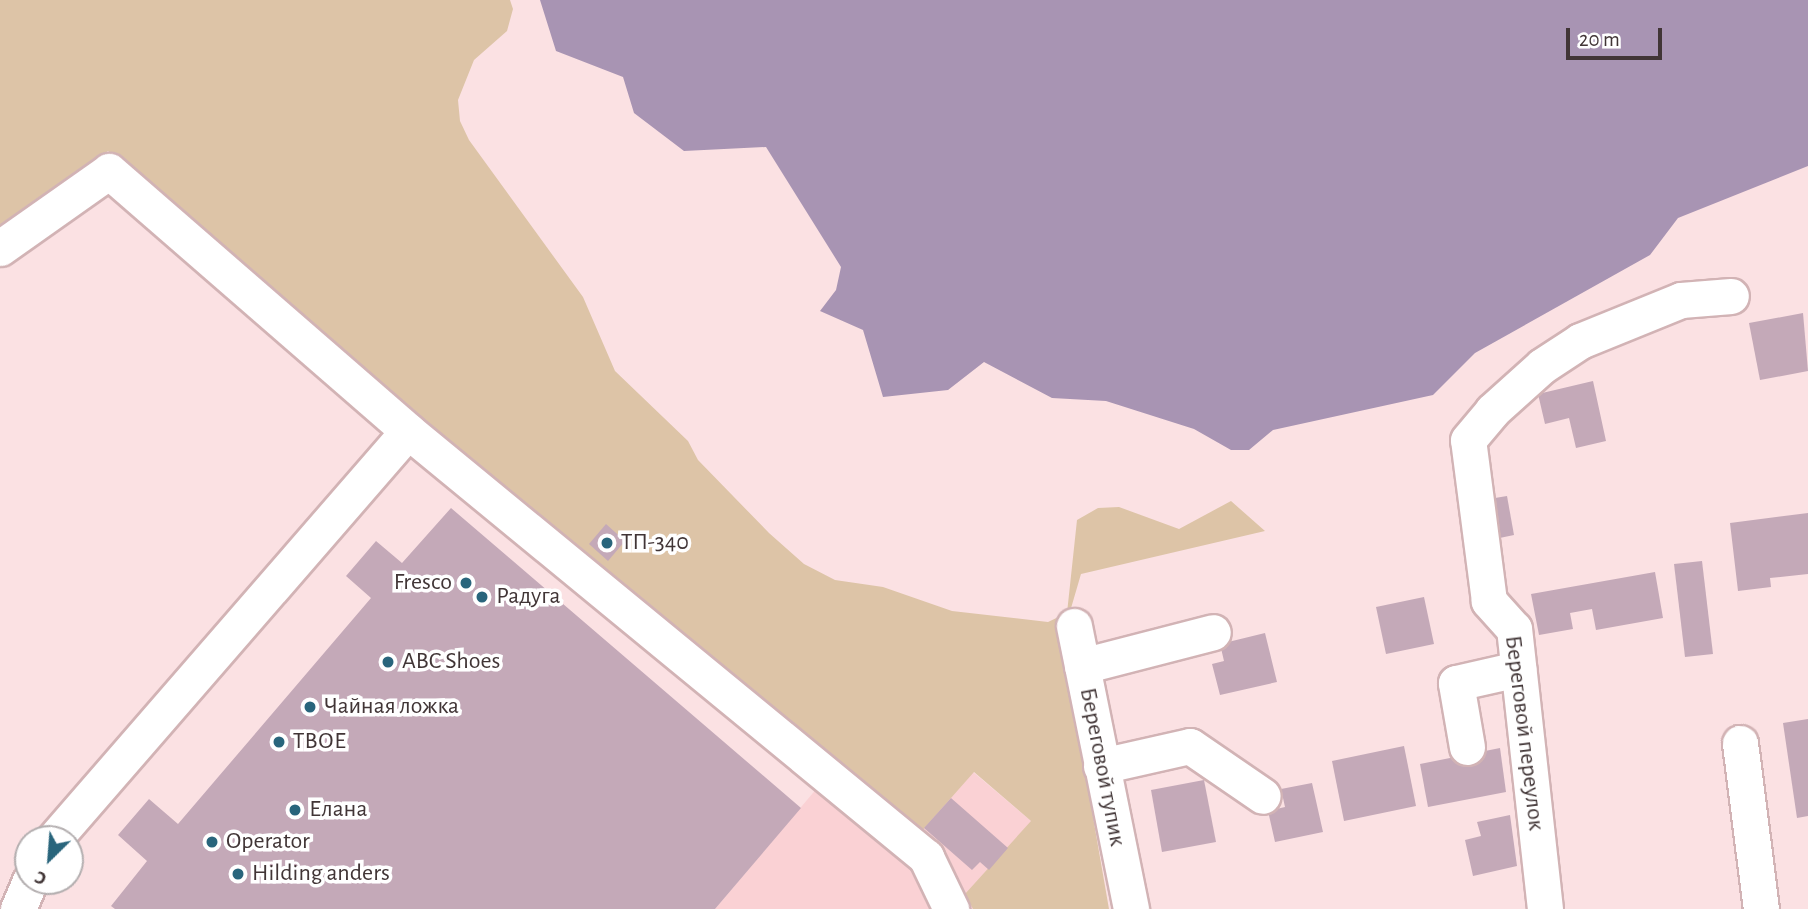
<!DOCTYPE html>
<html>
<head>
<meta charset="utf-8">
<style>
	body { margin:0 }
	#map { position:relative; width:1808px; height:909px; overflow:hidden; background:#fbe1e3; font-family:"Alegreya Sans",sans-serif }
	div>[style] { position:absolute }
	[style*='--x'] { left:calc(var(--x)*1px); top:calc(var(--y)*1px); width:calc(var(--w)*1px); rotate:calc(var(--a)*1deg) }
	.built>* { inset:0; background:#fad1d4 }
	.green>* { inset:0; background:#ddc4a7 }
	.water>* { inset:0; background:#a894b3 }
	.building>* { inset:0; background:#c4a9b8 }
	.roads { filter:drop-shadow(2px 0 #d2b3b5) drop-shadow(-2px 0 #d2b3b5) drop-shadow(0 2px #d2b3b5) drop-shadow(0 -2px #d2b3b5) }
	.minor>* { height:35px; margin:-17.5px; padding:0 17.5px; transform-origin:17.5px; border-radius:17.5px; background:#fff }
	.dots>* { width:19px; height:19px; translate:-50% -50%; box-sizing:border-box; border:4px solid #fff; border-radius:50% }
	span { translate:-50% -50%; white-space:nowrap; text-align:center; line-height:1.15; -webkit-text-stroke:7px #fff; paint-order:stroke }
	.poi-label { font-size:24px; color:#413536 }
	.left { translate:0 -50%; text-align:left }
	.right { translate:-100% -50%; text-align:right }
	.street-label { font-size:24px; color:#413536 }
	.north { position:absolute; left:14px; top:825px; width:70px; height:70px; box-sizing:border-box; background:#fff; border:2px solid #b3aeaf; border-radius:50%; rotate:205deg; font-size:19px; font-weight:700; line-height:28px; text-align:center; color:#413536 }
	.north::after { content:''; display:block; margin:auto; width:24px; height:32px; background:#29657c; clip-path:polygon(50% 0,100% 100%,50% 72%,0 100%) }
	.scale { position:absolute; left:1566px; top:28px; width:96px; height:32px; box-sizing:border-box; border:4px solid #413536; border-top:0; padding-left:9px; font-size:21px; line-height:24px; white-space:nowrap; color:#413536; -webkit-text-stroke:5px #fff; paint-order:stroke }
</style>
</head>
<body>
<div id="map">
	<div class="built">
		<i style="clip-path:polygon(973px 772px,1031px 821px,1009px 909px,715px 909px,829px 774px)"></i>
	</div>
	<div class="green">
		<i style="clip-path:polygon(0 0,510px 0,513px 9px,507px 31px,474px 60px,458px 100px,460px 121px,469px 140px,583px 297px,615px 371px,688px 441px,698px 460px,769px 533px,804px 564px,835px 580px,883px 587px,952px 611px,1048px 622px,1067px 613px,1077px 520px,1098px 508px,1119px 507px,1179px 529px,1231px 501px,1265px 531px,1081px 574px,1062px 639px,1109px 909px,973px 909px,965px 894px,1031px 821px,974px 772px,920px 833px,407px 407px,108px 151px,0 225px)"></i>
	</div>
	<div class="water">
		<i style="clip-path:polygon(540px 0,1808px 0,1808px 166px,1678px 218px,1650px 255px,1475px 353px,1433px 395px,1273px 430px,1249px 450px,1231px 450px,1194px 429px,1106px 401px,1052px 398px,984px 362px,948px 390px,883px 397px,863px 330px,820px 311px,836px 290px,841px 267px,766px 147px,684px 151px,634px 113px,623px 77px,556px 51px)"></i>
	</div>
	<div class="building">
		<i style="clip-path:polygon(1803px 313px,1808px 371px,1760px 380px,1749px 323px)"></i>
		<i style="clip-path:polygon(1593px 381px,1606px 441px,1576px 448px,1569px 418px,1545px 424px,1538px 394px)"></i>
		<i style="clip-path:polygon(1507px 496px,1514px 535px,1490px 540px,1483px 500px)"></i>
		<i style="clip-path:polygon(451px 508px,801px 808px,715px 909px,115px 909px,111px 906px,147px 861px,118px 835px,149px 799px,178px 824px,371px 598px,346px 576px,376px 541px,402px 563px)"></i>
		<i style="clip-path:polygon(1808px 513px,1808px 574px,1770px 578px,1771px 587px,1738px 591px,1730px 523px)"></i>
		<i style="clip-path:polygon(606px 524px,625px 541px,608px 561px,589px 544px)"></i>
		<i style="clip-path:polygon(1702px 561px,1713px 654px,1685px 657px,1674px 564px)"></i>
		<i style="clip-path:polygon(1655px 572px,1663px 618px,1596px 630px,1592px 609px,1570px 613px,1573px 629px,1539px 635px,1531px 594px)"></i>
		<i style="clip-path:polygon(1424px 597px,1434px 644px,1386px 654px,1376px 607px)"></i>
		<i style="clip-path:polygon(1265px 633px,1277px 682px,1220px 695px,1212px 664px,1224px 661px,1220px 644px)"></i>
		<i style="clip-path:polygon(1808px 719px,1808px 816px,1797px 818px,1783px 723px)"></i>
		<i style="clip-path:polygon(1404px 746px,1416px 806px,1344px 821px,1332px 761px)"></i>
		<i style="clip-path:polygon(1500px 748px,1506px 792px,1428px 807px,1420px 764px)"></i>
		<i style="clip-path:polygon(1204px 780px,1216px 842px,1162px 852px,1151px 790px)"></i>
		<i style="clip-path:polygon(1312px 783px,1323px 832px,1275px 842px,1268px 811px,1285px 807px,1281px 789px)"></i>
		<i style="clip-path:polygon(951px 798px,1008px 848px,989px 870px,980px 862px,972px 870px,924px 828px)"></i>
		<i style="clip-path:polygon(1510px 815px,1517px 866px,1473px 876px,1465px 840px,1481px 836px,1477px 822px)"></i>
	</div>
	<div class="roads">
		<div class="minor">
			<i style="--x:0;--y:248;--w:133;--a:-35.2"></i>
			<i style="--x:109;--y:171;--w:396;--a:41"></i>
			<i style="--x:408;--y:431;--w:671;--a:39.43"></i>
			<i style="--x:926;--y:857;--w:58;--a:64.3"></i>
			<i style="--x:1074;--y:626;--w:289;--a:78.6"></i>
			<i style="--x:1082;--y:666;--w:135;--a:-14.5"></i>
			<i style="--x:1740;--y:743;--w:167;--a:82.8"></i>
			<i style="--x:1467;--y:747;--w:65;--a:-99.8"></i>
			<i style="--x:1456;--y:683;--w:64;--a:-12.7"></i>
			<i style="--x:1101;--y:766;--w:91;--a:-12.7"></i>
			<i style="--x:1190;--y:746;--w:88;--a:34.4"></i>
			<i style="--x:54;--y:839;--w:540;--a:-49.05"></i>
			<i style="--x:18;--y:909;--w:30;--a:-67"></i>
			<i style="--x:1545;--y:909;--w:282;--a:-96.3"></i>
			<i style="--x:1514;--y:629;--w:38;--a:-132"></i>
			<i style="--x:1489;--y:601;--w:162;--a:-97.4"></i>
			<i style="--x:1468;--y:440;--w:38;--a:-50"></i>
			<i style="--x:1492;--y:411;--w:67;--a:-42"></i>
			<i style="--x:1542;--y:366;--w:45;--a:-33.3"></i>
			<i style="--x:1580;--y:341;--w:109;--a:-22.1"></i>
			<i style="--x:1681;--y:300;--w:50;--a:-4.6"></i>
		</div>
	</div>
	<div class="dots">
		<i style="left:607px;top:543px;background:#29657c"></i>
		<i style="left:466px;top:583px;background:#29657c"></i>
		<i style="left:482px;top:597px;background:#29657c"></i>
		<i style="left:388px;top:662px;background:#29657c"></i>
		<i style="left:310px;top:707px;background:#29657c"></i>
		<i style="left:279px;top:742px;background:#29657c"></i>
		<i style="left:295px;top:810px;background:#29657c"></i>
		<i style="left:212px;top:842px;background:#29657c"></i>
		<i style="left:238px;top:874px;background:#29657c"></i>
	</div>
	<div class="poi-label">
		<span class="left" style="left:621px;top:543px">ТП-340</span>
		<span class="right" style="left:452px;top:583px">Fresco</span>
		<span class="left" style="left:496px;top:597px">Радуга</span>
		<span class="left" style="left:402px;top:662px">ABC Shoes</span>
		<span class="left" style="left:324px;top:707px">Чайная ложка</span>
		<span class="left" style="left:293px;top:742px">ТВОЕ</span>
		<span class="left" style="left:309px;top:810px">Елана</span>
		<span class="left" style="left:226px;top:842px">Operator</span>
		<span class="left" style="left:252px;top:874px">Hilding anders</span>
	</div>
	<div class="street-label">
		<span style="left:1524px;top:733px;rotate:83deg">Береговой переулок</span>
		<span style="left:1102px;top:767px;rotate:79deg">Береговой тупик</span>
	</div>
	<div class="north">С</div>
	<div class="scale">20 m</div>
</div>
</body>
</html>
